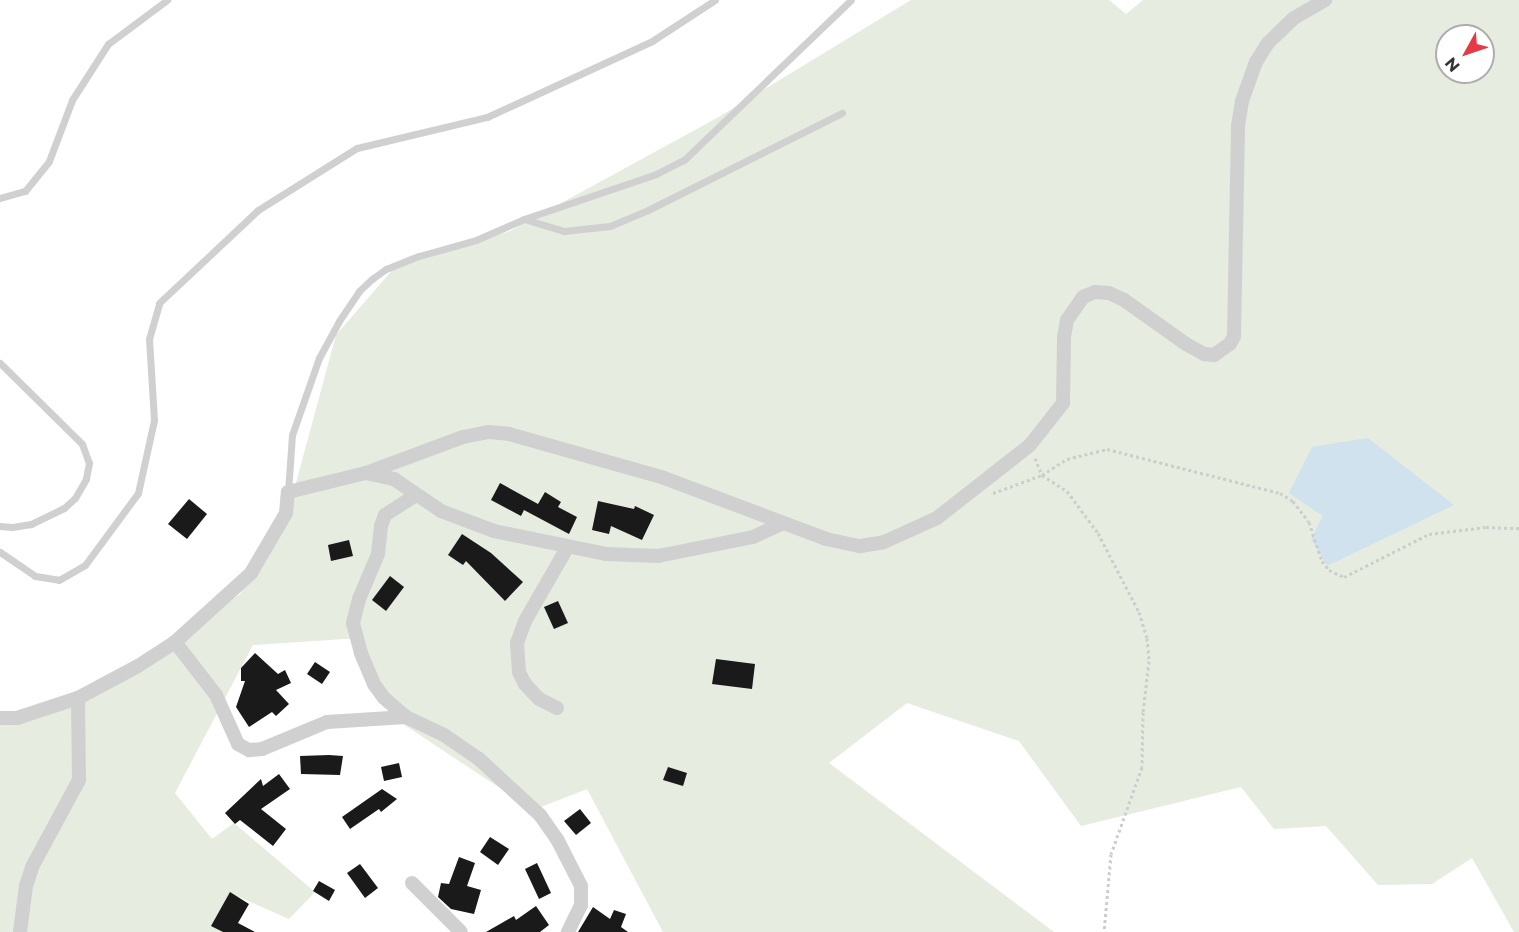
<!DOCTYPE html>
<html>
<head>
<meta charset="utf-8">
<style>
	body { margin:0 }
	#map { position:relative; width:1519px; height:932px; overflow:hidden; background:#fff; font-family:Montserrat,sans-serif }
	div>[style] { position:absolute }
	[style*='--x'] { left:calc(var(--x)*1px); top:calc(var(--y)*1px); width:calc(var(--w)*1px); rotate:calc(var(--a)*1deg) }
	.green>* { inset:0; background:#e6ecdf }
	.water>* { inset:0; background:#cfe2ee }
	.building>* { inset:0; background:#1a1a1a }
	.path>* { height:3px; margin-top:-1.5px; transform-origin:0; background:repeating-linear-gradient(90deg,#cdcdcd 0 3px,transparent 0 6px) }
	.service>* { height:7px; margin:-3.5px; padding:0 3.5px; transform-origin:3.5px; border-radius:3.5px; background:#d0d0d0 }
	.minor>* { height:14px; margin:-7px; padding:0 7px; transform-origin:7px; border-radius:7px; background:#d0d0d0 }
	span { translate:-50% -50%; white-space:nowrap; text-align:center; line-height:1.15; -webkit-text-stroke:6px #fff; paint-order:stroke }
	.north { position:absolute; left:1435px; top:24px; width:60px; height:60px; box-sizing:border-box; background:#fff; border:2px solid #adadad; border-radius:50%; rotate:230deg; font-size:16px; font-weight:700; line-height:24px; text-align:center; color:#333 }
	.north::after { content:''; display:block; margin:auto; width:21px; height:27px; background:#e63946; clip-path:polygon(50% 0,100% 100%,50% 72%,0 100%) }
</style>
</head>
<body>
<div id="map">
	<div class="green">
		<i style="clip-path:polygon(evenodd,911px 0,1109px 0,1126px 14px,1143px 0,1519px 0,1519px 932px,1514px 932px,1472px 858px,1432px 884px,1378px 885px,1326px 826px,1274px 829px,1241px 787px,1081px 826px,1019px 741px,907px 703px,829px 763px,1054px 932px,663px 932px,587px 789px,533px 810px,394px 718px,360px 638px,253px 645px,175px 793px,212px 839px,234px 823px,315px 892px,289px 919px,239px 897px,216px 927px,222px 932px,0 932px,0 713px,66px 706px,240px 594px,286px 520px,336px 335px,395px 267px,510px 231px,717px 118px,911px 0,1447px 36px,1483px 36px,1483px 72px,1447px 72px,1447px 36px)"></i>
	</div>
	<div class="water">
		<i style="clip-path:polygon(1368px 438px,1454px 505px,1327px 566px,1311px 539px,1323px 516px,1289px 493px,1312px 447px)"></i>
	</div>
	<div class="building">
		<i style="clip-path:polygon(500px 483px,538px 504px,545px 492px,561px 502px,558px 507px,577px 517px,569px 534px,524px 510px,521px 516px,491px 500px)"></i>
		<i style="clip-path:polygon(189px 499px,207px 514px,187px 539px,168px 524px)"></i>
		<i style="clip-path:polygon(598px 501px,634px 509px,635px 506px,654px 515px,642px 540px,611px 526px,609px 534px,592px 530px)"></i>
		<i style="clip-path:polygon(462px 534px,491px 553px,523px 582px,505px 601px,466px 561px,463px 565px,448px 555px)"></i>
		<i style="clip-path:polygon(349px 540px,353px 556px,331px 561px,328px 545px)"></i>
		<i style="clip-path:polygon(390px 576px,404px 587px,386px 611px,372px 600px)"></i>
		<i style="clip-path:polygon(558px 601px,568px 623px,554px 629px,544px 607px)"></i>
		<i style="clip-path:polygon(255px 653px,278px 674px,285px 670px,291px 683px,276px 690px,289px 704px,276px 716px,272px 712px,249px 727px,236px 707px,245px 681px,241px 681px,241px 668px)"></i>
		<i style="clip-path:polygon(716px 659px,755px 664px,752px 689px,712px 684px)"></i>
		<i style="clip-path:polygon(315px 662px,330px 672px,322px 684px,307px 674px)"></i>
		<i style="clip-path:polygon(329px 755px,343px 756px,340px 775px,301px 774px,300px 756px)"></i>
		<i style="clip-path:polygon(399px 763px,402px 777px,384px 781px,381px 767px)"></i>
		<i style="clip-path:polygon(668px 767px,687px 773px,683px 786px,663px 780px)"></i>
		<i style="clip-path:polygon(279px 774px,290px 789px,261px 809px,286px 829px,273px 846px,240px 820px,235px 824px,225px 813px,261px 779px,263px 786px)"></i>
		<i style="clip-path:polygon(382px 789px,397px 799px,381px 812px,379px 809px,350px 829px,342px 817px)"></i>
		<i style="clip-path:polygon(580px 809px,591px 823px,576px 835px,564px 821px)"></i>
		<i style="clip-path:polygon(490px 837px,509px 849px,498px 865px,480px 852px)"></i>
		<i style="clip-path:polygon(459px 857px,475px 863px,467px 886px,481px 890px,474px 914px,451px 909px,438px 897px,441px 883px,449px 884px)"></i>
		<i style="clip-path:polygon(537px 863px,551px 893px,539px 899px,525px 869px)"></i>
		<i style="clip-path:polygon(360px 864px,378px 888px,365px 898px,347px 873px)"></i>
		<i style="clip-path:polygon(319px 881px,335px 890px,329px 901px,313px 891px)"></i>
		<i style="clip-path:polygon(230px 892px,249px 904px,238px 923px,255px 932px,223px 932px,211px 926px)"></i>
		<i style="clip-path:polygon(536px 906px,549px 925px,540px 932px,486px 932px,514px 916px,516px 920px)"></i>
		<i style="clip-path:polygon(593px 907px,610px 919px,614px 910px,626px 914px,621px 927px,628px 932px,578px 932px)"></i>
	</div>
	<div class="path">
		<i style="--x:1035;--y:458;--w:18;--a:68"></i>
		<i style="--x:1042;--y:475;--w:30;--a:33"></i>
		<i style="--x:1067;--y:491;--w:52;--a:53.6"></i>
		<i style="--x:1098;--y:533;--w:89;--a:62.6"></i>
		<i style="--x:1139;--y:612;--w:27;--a:73"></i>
		<i style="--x:1147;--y:638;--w:23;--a:85"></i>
		<i style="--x:1149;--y:661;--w:51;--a:96.7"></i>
		<i style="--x:1143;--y:712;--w:55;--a:91"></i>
		<i style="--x:1142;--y:767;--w:92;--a:109.6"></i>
		<i style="--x:1111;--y:854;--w:78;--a:95.1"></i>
		<i style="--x:993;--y:493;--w:52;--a:-20.2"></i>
		<i style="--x:1042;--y:475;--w:30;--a:-33"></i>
		<i style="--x:1067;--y:459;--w:41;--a:-14"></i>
		<i style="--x:1107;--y:449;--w:179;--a:14.3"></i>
		<i style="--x:1280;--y:493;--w:15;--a:32"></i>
		<i style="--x:1293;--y:501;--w:26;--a:53"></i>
		<i style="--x:1309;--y:522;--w:41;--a:71.6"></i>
		<i style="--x:1322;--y:561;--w:11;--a:52"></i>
		<i style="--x:1329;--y:570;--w:17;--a:25"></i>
		<i style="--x:1344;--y:577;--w:95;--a:-26.8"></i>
		<i style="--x:1429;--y:534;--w:57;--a:-7"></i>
		<i style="--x:1486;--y:527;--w:33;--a:2"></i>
	</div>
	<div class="service">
		<i style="--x:0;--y:198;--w:26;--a:-16"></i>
		<i style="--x:25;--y:191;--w:38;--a:-51"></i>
		<i style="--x:49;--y:161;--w:65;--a:-69.3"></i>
		<i style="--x:72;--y:100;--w:67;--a:-57.3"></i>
		<i style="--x:108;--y:44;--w:74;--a:-36.7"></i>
		<i style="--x:524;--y:219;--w:42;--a:16.7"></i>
		<i style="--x:564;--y:231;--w:46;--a:-6.2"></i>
		<i style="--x:610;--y:226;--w:41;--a:-22.8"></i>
		<i style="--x:648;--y:210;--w:217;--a:-26.6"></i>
		<i style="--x:0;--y:363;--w:115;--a:44.6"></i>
		<i style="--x:82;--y:444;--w:20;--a:70"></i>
		<i style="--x:89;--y:463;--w:16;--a:101"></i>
		<i style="--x:86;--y:479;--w:22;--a:120"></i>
		<i style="--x:75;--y:498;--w:15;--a:138"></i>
		<i style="--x:64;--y:508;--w:37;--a:154"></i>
		<i style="--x:31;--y:524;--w:19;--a:171"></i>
		<i style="--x:12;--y:527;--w:12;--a:-175"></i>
		<i style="--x:288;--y:492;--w:57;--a:-86"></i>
		<i style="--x:292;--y:435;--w:82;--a:-70.7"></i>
		<i style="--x:319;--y:358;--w:42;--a:-61.6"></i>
		<i style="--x:339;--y:321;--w:36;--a:-56"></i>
		<i style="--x:359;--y:291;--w:18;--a:-43"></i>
		<i style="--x:372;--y:279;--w:17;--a:-36"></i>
		<i style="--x:386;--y:269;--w:35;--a:-22"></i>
		<i style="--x:419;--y:256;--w:59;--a:-15.7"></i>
		<i style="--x:476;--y:240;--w:52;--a:-23.6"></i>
		<i style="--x:524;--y:219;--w:139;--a:-18.8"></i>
		<i style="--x:656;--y:174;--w:31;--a:-27"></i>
		<i style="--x:684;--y:160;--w:231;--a:-43.8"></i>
		<i style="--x:0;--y:552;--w:42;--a:34.4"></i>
		<i style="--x:35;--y:576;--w:24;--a:9"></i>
		<i style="--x:59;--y:580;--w:30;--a:-30"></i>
		<i style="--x:85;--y:565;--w:89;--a:-53.6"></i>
		<i style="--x:138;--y:493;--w:75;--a:-77.6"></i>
		<i style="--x:154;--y:420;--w:81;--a:-93.5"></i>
		<i style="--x:149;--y:339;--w:37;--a:-74"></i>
		<i style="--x:159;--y:303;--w:136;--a:-43.2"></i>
		<i style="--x:258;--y:210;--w:117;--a:-32.1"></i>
		<i style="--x:357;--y:148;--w:134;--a:-13.4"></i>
		<i style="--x:487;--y:117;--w:182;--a:-24.7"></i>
		<i style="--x:652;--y:41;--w:75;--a:-33.1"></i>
	</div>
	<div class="minor">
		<i style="--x:366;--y:473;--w:29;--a:12"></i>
		<i style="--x:394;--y:479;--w:57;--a:34.2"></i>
		<i style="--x:441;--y:511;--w:57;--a:20.7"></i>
		<i style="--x:494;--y:531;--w:114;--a:11.6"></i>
		<i style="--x:606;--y:554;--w:52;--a:2.2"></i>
		<i style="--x:658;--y:556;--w:97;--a:-11.3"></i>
		<i style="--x:753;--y:537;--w:33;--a:-25"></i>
		<i style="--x:175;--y:642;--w:67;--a:52.3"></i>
		<i style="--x:216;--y:695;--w:54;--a:65.8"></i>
		<i style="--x:238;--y:744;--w:13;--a:29"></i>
		<i style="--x:249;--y:750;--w:13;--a:-4"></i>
		<i style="--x:262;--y:749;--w:70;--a:-22.6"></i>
		<i style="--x:327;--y:722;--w:79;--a:-3.6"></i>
		<i style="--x:406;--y:717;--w:42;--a:25.3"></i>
		<i style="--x:444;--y:735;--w:42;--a:34.4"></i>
		<i style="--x:479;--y:759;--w:83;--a:42.6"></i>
		<i style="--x:540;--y:815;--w:29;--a:55"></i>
		<i style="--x:557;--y:839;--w:53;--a:62.9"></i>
		<i style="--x:581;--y:886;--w:19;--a:90"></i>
		<i style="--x:581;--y:905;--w:30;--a:116"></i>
		<i style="--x:557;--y:708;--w:20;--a:-153"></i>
		<i style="--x:539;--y:699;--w:21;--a:-133"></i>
		<i style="--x:525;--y:684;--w:13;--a:-117"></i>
		<i style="--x:519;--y:672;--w:29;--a:-94"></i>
		<i style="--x:517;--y:643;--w:23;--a:-70"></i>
		<i style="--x:525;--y:621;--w:84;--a:-60.1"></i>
		<i style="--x:406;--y:717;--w:29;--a:-139"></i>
		<i style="--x:384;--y:698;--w:17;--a:-126"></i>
		<i style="--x:374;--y:684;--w:34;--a:-113"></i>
		<i style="--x:361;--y:653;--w:31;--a:-105"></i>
		<i style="--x:353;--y:623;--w:25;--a:-76"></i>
		<i style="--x:359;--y:599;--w:49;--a:-67.1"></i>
		<i style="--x:378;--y:554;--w:28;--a:-84"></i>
		<i style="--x:381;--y:526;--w:12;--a:-70"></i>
		<i style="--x:385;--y:515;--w:37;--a:-33"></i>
		<i style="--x:0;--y:718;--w:17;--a:0"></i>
		<i style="--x:17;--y:718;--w:64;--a:-18.2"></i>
		<i style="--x:78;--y:698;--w:68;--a:-28.1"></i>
		<i style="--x:138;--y:666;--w:44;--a:-33"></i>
		<i style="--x:175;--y:642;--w:103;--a:-42.2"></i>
		<i style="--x:251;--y:573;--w:69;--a:-59.7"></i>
		<i style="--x:286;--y:513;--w:21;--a:-85"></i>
		<i style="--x:288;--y:492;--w:80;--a:-13.7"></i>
		<i style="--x:366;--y:473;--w:103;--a:-20.4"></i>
		<i style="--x:463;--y:437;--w:25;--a:-11"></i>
		<i style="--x:488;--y:432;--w:21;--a:5"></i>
		<i style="--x:509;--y:434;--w:161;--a:15.8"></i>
		<i style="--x:664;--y:478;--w:173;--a:20.6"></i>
		<i style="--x:826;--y:539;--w:35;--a:12"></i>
		<i style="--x:860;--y:546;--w:24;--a:-9"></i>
		<i style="--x:884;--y:542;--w:58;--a:-24.4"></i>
		<i style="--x:937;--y:518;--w:118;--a:-38.1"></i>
		<i style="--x:1030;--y:445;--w:53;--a:-51.8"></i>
		<i style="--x:1063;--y:403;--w:66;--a:-89.1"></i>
		<i style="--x:1064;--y:337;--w:17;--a:-80"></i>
		<i style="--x:1067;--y:320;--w:28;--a:-55"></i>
		<i style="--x:1083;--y:297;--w:13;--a:-23"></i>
		<i style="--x:1095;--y:292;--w:14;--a:4"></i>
		<i style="--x:1109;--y:293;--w:17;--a:25"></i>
		<i style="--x:1124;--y:300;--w:76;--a:35.4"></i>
		<i style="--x:1186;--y:344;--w:21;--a:29"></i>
		<i style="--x:1204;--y:354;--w:10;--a:6"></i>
		<i style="--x:1214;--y:355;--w:19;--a:-35"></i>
		<i style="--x:1230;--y:344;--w:9;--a:-63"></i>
		<i style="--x:1234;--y:336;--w:210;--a:-88.9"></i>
		<i style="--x:1238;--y:126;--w:25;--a:-81"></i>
		<i style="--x:1242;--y:101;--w:41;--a:-70.3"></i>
		<i style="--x:1256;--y:62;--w:22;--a:-58"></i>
		<i style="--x:1268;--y:43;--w:36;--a:-44"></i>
		<i style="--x:1294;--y:18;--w:36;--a:-30"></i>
		<i style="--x:412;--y:883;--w:69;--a:45"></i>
		<i style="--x:20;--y:932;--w:46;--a:-82.6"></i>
		<i style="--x:26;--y:886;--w:20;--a:-72"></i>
		<i style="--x:32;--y:867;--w:99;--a:-61.6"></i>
		<i style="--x:79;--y:780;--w:82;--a:-90.7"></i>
	</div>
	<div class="north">N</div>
</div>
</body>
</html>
